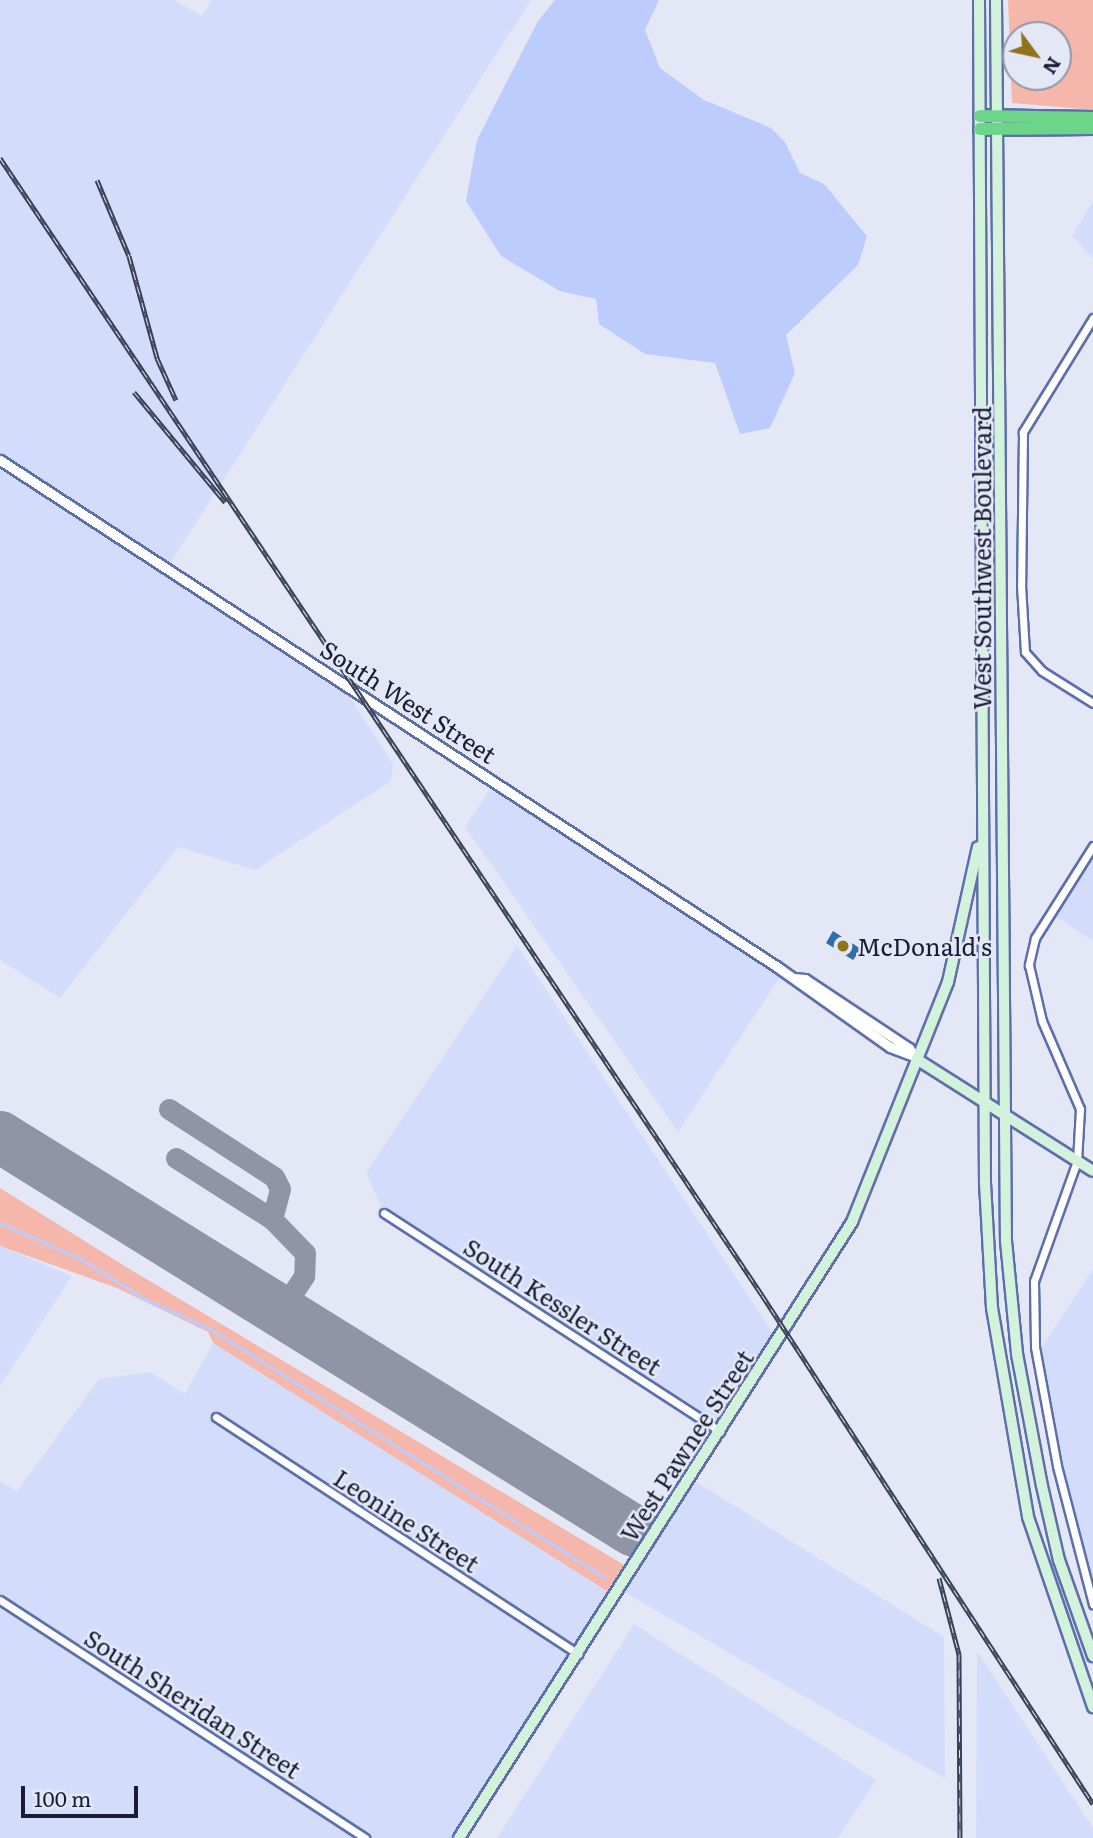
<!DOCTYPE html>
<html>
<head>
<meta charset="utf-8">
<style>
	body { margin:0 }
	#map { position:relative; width:1093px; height:1838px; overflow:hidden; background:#e4e8f6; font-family:Literata,serif }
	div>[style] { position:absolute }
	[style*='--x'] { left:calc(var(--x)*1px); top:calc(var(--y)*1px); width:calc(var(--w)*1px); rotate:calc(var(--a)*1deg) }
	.built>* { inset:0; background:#d3ddfb }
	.green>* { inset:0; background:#f5b7ac }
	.water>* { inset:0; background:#bcccfc }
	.stream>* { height:2.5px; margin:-1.25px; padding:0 1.25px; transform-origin:1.25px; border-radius:1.25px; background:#bcccfc }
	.taxiway>* { height:21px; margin:-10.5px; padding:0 10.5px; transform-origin:10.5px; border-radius:10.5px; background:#8f94a6 }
	.runway>* { height:52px; margin:-26px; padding:0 26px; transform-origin:26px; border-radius:26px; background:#8f94a6 }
	.building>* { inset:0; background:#306dab }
	.roads { filter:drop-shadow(2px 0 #5d6fab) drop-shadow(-2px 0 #5d6fab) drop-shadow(0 2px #5d6fab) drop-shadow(0 -2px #5d6fab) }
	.minor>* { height:7px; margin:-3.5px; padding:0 3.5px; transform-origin:3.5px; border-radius:3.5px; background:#fff }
	.tertiary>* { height:9px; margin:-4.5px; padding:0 4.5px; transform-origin:4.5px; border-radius:4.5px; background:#fff }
	.secondary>* { height:10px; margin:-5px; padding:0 5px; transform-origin:5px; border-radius:5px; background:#d3f2dc }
	.motorway>* { height:12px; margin:-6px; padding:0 6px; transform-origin:6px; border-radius:6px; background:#6dd58a }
	.rail>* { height:5px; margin-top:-2.5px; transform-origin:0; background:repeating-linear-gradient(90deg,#e4e8f6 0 8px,#3a4157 0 16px); box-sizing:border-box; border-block:2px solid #3a4157 }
	.dots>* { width:19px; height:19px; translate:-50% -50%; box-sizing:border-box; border:4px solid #e4e8f6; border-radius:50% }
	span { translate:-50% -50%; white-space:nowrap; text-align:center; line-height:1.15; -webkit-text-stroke:5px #e4e8f6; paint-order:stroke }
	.street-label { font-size:24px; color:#161d35 }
	.poi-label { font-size:24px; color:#161d35 }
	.left { translate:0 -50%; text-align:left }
	.north { position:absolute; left:1002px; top:21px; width:70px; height:70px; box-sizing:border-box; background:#e4e8f6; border:2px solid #9297a9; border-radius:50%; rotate:123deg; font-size:19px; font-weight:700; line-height:28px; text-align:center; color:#161d35 }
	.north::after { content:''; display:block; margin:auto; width:24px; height:32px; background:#8f7419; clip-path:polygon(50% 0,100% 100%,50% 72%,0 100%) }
	.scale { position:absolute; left:21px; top:1786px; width:117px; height:32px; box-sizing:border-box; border:4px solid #161d35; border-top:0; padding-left:9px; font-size:21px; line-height:24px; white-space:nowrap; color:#161d35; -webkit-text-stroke:5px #e4e8f6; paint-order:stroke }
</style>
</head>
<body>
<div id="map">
	<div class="built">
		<i style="clip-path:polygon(0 0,174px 0,202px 16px,212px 0,531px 0,167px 568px,339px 680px,393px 764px,391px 781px,255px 870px,178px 847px,60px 998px,0 960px)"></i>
		<i style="clip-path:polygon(1093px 201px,1093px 258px,1072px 236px)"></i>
		<i style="clip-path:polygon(495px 782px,784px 971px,678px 1132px,465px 827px)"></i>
		<i style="clip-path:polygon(1093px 847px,1093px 941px,1050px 913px)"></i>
		<i style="clip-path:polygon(517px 946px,778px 1341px,720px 1431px,384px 1213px,366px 1173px)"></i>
		<i style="clip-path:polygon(0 1246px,72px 1276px,0 1386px)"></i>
		<i style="clip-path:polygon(1093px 1269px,1093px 1604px,1037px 1354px)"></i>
		<i style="clip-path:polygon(213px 1343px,615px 1596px,459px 1838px,0 1838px,0 1481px,17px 1491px,99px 1379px,150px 1372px,185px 1394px)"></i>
		<i style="clip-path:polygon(690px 1478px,944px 1637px,945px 1778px,619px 1589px)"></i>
		<i style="clip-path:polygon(634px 1624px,876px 1780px,838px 1838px,497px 1838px)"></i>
		<i style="clip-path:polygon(977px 1651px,1093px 1828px,1093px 1838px,976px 1838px)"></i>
	</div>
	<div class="green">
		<i style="clip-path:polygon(evenodd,1008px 0,1093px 0,1093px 110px,1012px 103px,1008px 0,1058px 35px,1058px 77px,1016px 77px,1016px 35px,1058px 35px)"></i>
		<i style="clip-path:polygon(0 1188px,123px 1265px,624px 1565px,607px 1591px,213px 1343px,208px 1332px,117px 1288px,0 1246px)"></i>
	</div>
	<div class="water">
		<i style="clip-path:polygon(555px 0,659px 0,645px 30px,660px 68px,704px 100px,771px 128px,785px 142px,800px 173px,824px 184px,867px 236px,858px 265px,786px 335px,795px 373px,770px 428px,740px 434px,715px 363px,645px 354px,599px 324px,596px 299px,560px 291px,501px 256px,466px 201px,477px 140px,538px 21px)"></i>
	</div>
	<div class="stream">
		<i style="--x:0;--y:1223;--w:89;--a:24"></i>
		<i style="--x:81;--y:1259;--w:75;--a:32"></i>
		<i style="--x:145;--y:1299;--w:74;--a:24.8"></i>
		<i style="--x:212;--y:1330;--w:463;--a:32.2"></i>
	</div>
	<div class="taxiway">
		<i style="--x:169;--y:1109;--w:125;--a:32.9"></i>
		<i style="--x:274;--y:1177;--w:13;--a:63"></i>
		<i style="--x:280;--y:1189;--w:31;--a:105"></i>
		<i style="--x:176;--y:1158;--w:114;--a:32.4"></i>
		<i style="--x:272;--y:1219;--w:47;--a:45.9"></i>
		<i style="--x:305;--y:1253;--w:23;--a:92"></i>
		<i style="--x:304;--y:1276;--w:42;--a:123.3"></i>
	</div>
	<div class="runway">
		<i style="--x:0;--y:1137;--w:746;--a:31.86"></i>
	</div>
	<div class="building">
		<i style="clip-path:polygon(833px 931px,861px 949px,853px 960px,826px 943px)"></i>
	</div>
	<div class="roads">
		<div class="minor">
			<i style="--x:1093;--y:318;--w:134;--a:121.6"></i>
			<i style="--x:1023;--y:432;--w:153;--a:90.7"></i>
			<i style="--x:1021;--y:585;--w:67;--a:86.6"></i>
			<i style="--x:1025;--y:652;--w:25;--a:48"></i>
			<i style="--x:1042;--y:671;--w:60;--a:32.1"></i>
			<i style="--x:1093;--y:846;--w:109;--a:122.2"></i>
			<i style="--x:1035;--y:938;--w:28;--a:103"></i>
			<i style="--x:1029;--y:965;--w:57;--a:76.9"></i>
			<i style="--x:1042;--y:1021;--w:96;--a:66.6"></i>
			<i style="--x:1080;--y:1109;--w:52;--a:93.3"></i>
			<i style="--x:1077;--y:1161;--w:127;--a:109.7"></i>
			<i style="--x:1034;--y:1281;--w:66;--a:89.1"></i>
			<i style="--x:1035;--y:1347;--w:121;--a:79.5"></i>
			<i style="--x:1057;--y:1466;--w:143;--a:75.4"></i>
			<i style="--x:384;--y:1213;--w:401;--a:33"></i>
			<i style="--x:216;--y:1417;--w:433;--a:33.2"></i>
			<i style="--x:0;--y:1600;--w:436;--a:33.1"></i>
		</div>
		<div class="tertiary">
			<i style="--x:0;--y:460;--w:926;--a:33.11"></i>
			<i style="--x:776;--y:966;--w:140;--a:35.4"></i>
			<i style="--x:890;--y:1047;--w:22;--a:21"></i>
			<i style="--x:794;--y:978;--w:11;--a:5"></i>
			<i style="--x:805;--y:979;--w:125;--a:33.6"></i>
			<i style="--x:909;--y:1048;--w:12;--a:55"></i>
		</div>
		<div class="secondary">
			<i style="--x:979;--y:0;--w:1183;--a:89.71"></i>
			<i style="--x:985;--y:1183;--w:125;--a:86.8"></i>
			<i style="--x:992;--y:1308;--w:212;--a:80.2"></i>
			<i style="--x:1028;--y:1517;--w:201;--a:71.1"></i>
			<i style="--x:996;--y:0;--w:1241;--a:89.54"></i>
			<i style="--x:1006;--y:1241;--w:114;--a:84.4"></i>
			<i style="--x:1017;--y:1354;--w:134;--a:79.3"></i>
			<i style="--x:1042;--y:1486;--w:76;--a:77.1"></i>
			<i style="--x:1059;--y:1560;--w:102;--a:70.5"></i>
			<i style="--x:918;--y:1060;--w:207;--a:32.4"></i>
			<i style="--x:459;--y:1838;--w:731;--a:-57.46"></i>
			<i style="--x:852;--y:1222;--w:258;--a:-68.2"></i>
			<i style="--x:948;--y:982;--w:138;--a:-77.5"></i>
		</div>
		<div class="motorway">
			<i style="--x:980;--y:116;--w:113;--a:1"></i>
			<i style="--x:980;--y:129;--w:113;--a:-0.5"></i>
		</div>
	</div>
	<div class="rail">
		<i style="--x:0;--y:158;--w:1369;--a:56.17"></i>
		<i style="--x:762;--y:1295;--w:607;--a:56.96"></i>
		<i style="--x:97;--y:180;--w:82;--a:67.2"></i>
		<i style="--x:129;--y:256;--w:106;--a:74.6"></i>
		<i style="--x:157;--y:358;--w:46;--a:65.7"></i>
		<i style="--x:134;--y:392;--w:143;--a:50.4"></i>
		<i style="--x:939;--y:1578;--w:79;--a:75.3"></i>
		<i style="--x:959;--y:1654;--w:184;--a:89.7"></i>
	</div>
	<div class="dots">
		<i style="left:843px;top:946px;background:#8f7419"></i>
	</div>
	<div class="street-label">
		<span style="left:981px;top:558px;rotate:-90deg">West Southwest Boulevard</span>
		<span style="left:409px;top:701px;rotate:33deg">South West Street</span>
		<span style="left:563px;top:1306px;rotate:33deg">South Kessler Street</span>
		<span style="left:686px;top:1445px;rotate:-57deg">West Pawnee Street</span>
		<span style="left:407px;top:1520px;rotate:33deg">Leonine Street</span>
		<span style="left:193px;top:1703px;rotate:33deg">South Sheridan Street</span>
	</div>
	<div class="poi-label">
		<span class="left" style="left:857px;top:946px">McDonald's</span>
	</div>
	<div class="north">N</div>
	<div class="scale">100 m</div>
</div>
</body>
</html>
